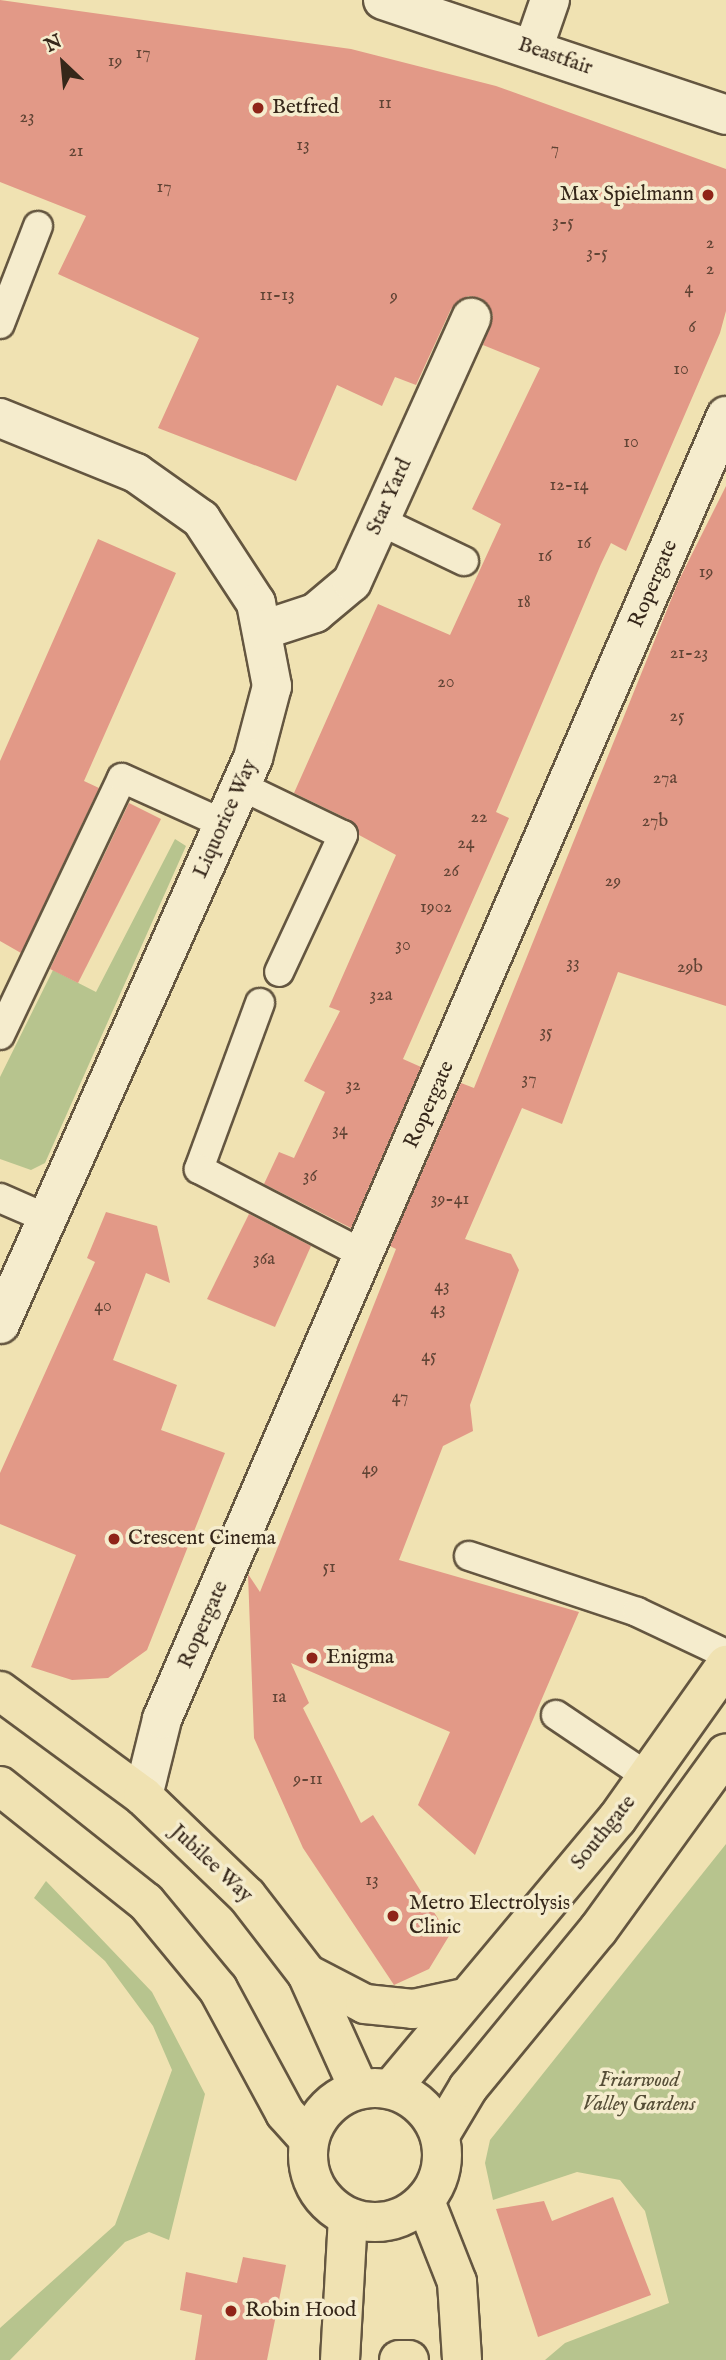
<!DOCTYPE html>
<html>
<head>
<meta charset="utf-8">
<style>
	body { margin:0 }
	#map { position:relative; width:726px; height:2360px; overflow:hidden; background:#f0e2b2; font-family:"IM FELL English",serif }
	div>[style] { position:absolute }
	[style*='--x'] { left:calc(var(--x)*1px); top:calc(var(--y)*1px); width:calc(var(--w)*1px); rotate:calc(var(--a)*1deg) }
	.green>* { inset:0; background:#b7c48e }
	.building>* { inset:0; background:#e29987 }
	.roads { filter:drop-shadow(2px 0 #645640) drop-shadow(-2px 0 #645640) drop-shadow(0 2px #645640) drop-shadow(0 -2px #645640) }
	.lane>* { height:28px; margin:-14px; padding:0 14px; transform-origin:14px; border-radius:14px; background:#f5eccd }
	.street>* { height:38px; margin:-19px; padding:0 19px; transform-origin:19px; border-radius:19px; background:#f5eccd }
	.primary>* { height:38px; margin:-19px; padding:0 19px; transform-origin:19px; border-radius:19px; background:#f0e2b2 }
	.highway>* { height:38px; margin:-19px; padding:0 19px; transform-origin:19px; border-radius:19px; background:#f0e2b2 }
	.highway>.ring { margin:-19px; padding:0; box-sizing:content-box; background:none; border:38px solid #f0e2b2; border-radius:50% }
	.dots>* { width:19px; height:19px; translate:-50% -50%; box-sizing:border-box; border:4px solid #f5eccd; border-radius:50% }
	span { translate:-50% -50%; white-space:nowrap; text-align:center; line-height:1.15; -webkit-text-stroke:7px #f5eccd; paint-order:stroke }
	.number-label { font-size:18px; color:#614435 }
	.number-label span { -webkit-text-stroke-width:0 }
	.street-label { font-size:21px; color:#36271a }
	.poi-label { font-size:21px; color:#36271a }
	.left { translate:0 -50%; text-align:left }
	.right { translate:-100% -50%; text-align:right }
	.park-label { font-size:21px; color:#564e37; font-style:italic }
	.north { position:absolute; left:28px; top:28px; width:70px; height:70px; -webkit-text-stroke:5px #f5eccd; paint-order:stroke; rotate:334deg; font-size:19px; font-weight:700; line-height:28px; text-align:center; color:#36271a }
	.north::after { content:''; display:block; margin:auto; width:24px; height:32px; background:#36271a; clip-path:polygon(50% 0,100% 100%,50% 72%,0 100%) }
</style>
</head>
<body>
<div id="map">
	<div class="green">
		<i style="clip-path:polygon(175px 839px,186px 846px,45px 1163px,31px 1170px,0 1159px,0 1077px,53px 970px,96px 992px)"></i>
		<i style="clip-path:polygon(726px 1844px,726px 2360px,545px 2360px,565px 2343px,669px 2303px,645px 2211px,620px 2180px,577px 2172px,493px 2200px,485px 2163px,490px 2140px)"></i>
		<i style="clip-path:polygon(46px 1881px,152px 1992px,205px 2094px,169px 2240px,149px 2232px,125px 2242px,10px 2360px,0 2360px,0 2328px,115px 2225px,172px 2070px,153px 2026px,105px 1961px,34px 1898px)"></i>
	</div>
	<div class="building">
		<i style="clip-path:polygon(0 0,351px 49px,496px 86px,726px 169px,726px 311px,720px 333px,626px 551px,611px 543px,601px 564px,496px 812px,509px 818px,403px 1059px,421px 1067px,351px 1228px,264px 1184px,279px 1152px,294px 1158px,325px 1092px,304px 1081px,340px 1011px,329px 1007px,396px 855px,359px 835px,350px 820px,294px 793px,378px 604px,450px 635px,501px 524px,472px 509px,540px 368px,483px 345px,493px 315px,481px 298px,468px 296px,451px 309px,416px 385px,395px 377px,382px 406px,337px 385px,296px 481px,158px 428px,199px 338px,58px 274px,86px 216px,0 182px)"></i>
		<i style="clip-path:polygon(726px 486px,726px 1006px,618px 972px,562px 1124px,522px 1108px,465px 1239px,511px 1254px,519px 1270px,470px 1405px,473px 1431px,443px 1446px,399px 1560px,579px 1612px,475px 1855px,418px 1805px,450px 1732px,291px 1663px,309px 1703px,303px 1708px,361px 1823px,373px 1815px,449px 1936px,429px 1969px,394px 1985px,303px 1848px,254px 1738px,248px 1574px,260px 1592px,396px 1249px,390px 1246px,461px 1083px,474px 1088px,679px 580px)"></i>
		<i style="clip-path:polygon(98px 539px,176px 573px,84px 781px,99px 788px,21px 953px,0 941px,0 761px)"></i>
		<i style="clip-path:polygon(129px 803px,161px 819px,78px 983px,50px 969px)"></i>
		<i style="clip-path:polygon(106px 1212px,157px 1226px,170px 1283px,146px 1273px,113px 1360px,177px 1385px,161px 1430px,225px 1453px,147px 1650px,108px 1678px,72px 1680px,31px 1667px,76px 1555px,0 1524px,0 1473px,95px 1262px,87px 1258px)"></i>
		<i style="clip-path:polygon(249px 1214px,311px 1246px,275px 1327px,207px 1299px)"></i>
		<i style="clip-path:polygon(613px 2197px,651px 2295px,538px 2337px,496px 2209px,544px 2201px,552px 2221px)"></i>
		<i style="clip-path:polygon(243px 2257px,286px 2265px,267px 2360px,195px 2360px,202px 2315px,180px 2310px,186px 2272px,237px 2283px)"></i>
	</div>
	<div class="roads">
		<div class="lane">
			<i style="--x:0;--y:324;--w:105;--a:-68.8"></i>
			<i style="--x:380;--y:521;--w:93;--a:25.5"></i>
			<i style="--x:241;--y:786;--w:113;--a:25.7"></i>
			<i style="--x:343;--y:835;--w:151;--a:115"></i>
			<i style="--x:260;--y:1003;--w:177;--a:110.2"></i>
			<i style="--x:199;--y:1169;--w:187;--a:27.4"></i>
			<i style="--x:0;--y:1035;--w:284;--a:-64.6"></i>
			<i style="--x:122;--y:778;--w:112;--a:24.3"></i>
			<i style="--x:0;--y:1198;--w:50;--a:23.5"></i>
			<i style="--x:469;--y:1556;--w:177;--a:18.4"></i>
			<i style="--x:637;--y:1612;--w:98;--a:25.3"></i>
			<i style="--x:556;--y:1715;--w:111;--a:34"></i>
		</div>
		<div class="street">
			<i style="--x:383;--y:0;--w:362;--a:18.5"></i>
			<i style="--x:533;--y:49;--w:52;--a:-70.9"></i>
			<i style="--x:0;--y:418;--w:147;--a:22"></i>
			<i style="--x:136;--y:473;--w:80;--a:35.3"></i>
			<i style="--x:201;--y:519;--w:100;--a:56.8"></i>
			<i style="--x:256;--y:603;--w:85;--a:79.1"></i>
			<i style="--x:272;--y:686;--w:74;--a:104.8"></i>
			<i style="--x:253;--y:758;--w:620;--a:114.08"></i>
			<i style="--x:263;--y:630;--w:55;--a:-18.1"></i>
			<i style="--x:315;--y:613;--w:48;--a:-40"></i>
			<i style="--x:352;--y:582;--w:290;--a:-65.7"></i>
			<i style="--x:143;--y:1796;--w:79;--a:-76.1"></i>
			<i style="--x:162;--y:1719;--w:1420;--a:-66.59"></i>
		</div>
		<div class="primary">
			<i style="--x:0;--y:1691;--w:177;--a:36.3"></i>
			<i style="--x:143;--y:1796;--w:144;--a:43.9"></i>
			<i style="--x:247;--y:1896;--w:98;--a:52.4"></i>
			<i style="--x:307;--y:1974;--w:126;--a:65.7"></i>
			<i style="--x:0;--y:1786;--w:186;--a:38.5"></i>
			<i style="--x:146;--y:1902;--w:113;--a:50.4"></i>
			<i style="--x:218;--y:1989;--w:141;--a:61.6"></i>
			<i style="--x:285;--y:2113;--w:36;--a:48"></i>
		</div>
		<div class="highway">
			<i style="--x:307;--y:1974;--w:65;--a:27.3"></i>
			<i style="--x:365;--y:2004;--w:48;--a:5.9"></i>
			<i style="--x:413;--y:2009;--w:52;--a:-12.2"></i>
			<i class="ring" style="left:308px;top:2088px;width:96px;height:96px"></i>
			<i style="--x:391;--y:2089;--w:352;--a:-50.1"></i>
			<i style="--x:617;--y:1819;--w:189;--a:-54.7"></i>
			<i style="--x:440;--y:2135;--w:55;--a:-59.2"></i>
			<i style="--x:468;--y:2088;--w:205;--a:-50.6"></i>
			<i style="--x:598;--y:1930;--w:218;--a:-54.1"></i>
			<i style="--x:425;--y:2201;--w:87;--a:68.4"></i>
			<i style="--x:457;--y:2282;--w:78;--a:86.3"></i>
			<i style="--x:340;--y:2360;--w:143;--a:-86.8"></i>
			<i style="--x:399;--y:2360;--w:10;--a:0"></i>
		</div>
	</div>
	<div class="dots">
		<i style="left:258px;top:108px;background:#8f2418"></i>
		<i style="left:708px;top:195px;background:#8f2418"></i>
		<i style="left:114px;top:1539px;background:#8f2418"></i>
		<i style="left:312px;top:1658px;background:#8f2418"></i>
		<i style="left:393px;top:1916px;background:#8f2418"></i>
		<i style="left:231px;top:2311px;background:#8f2418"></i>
	</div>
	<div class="number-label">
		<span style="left:143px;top:54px">17</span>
		<span style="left:115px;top:62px">19</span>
		<span style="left:385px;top:104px">11</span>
		<span style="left:27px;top:118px">23</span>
		<span style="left:303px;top:146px">13</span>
		<span style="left:555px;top:150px">7</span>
		<span style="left:76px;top:152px">21</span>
		<span style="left:164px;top:188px">17</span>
		<span style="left:563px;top:223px">3-5</span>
		<span style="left:710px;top:244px">2</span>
		<span style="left:597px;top:254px">3-5</span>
		<span style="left:710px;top:270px">2</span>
		<span style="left:689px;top:289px">4</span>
		<span style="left:277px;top:296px">11-13</span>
		<span style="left:394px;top:297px">9</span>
		<span style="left:692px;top:328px">6</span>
		<span style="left:681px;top:370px">10</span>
		<span style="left:631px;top:443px">10</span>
		<span style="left:569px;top:486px">12-14</span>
		<span style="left:584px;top:544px">16</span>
		<span style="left:545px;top:557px">16</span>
		<span style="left:706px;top:573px">19</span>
		<span style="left:524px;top:603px">18</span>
		<span style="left:689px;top:654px">21-23</span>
		<span style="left:446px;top:683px">20</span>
		<span style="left:677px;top:717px">25</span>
		<span style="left:665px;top:779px">27a</span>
		<span style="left:479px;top:818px">22</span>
		<span style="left:655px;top:822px">27b</span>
		<span style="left:466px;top:844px">24</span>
		<span style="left:451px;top:872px">26</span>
		<span style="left:613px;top:882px">29</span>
		<span style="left:436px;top:908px">1902</span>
		<span style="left:403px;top:946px">30</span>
		<span style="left:573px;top:964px">33</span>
		<span style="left:690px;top:968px">29b</span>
		<span style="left:381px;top:996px">32a</span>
		<span style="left:546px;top:1033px">35</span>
		<span style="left:529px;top:1080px">37</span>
		<span style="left:353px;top:1086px">32</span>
		<span style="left:340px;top:1131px">34</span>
		<span style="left:310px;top:1177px">36</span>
		<span style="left:450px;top:1200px">39-41</span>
		<span style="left:264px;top:1260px">36a</span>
		<span style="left:442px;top:1287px">43</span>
		<span style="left:103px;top:1307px">40</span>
		<span style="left:438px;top:1310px">43</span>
		<span style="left:429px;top:1357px">45</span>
		<span style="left:400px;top:1398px">47</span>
		<span style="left:370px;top:1470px">49</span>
		<span style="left:329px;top:1568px">51</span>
		<span style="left:279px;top:1698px">1a</span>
		<span style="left:308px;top:1780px">9-11</span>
		<span style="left:372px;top:1881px">13</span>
	</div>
	<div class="street-label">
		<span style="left:555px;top:57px;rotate:19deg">Beastfair</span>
		<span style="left:390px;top:497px;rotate:-66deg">Star Yard</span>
		<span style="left:654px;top:584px;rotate:-67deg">Ropergate</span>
		<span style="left:226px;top:819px;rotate:-66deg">Liquorice Way</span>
		<span style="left:430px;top:1105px;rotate:-66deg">Ropergate</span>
		<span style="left:204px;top:1625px;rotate:-66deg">Ropergate</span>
		<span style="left:604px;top:1833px;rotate:-51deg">Southgate</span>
		<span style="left:211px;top:1864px;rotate:43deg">Jubilee Way</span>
	</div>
	<div class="poi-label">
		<span class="left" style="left:272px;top:108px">Betfred</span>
		<span class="right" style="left:694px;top:195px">Max Spielmann</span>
		<span class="left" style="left:128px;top:1539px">Crescent Cinema</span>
		<span class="left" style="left:326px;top:1658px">Enigma</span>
		<span class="left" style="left:409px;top:1916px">Metro Electrolysis<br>Clinic</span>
		<span class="left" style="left:245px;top:2311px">Robin Hood</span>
	</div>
	<div class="park-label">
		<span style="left:639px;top:2093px">Friarwood<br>Valley Gardens</span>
	</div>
	<div class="north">N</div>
</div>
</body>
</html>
